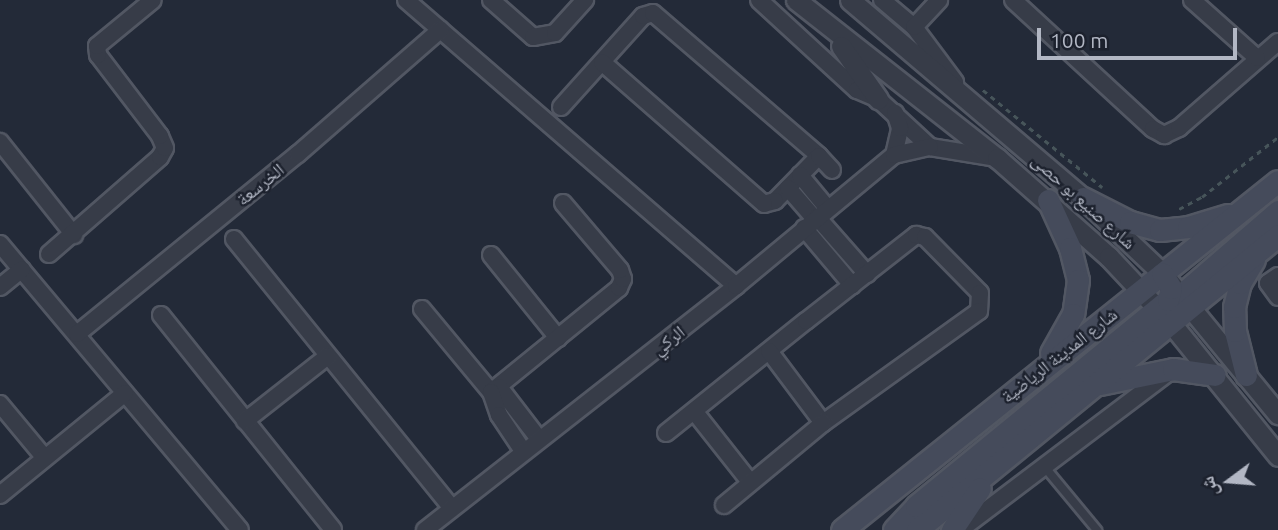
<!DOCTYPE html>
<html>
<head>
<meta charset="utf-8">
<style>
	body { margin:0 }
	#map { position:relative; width:1278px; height:530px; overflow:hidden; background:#232a38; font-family:Ubuntu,"Noto Naskh Arabic",sans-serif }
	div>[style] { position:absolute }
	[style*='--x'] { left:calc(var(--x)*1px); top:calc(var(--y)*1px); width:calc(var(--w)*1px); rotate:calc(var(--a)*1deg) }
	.path>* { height:2.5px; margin-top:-1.25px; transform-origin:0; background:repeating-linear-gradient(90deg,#47555a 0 5px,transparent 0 10px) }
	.roads { filter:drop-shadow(2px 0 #525763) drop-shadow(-2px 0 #525763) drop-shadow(0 2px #525763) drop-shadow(0 -2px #525763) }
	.service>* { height:8px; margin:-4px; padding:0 4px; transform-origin:4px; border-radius:4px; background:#373c48 }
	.minor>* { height:16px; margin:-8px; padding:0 8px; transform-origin:8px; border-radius:8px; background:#373c48 }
	.tertiary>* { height:19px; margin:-9.5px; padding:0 9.5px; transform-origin:9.5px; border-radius:9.5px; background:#373c48 }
	.secondary>* { height:21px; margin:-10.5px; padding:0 10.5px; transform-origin:10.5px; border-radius:10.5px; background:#454b5b }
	span { translate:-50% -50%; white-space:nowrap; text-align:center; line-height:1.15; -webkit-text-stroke:5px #1c212d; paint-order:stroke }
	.street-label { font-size:18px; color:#b2b7c4 }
	.north { position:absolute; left:1194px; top:446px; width:70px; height:70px; -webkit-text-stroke:5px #1c212d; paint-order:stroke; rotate:254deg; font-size:19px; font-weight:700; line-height:28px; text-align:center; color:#b2b7c4 }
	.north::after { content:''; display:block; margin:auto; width:24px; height:32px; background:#b2b7c4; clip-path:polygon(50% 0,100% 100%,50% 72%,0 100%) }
	.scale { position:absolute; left:1037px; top:28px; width:200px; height:32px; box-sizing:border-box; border:4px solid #b2b7c4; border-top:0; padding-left:9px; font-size:21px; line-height:24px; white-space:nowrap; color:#b2b7c4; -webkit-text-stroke:5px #1c212d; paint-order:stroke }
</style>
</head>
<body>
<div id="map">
	<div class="path">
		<i style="--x:983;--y:90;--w:154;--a:39.2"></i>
		<i style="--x:1179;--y:209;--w:26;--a:-28"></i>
		<i style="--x:1202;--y:197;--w:97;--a:-38.3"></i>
	</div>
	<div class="roads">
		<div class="service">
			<i style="--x:1043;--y:465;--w:85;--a:50.3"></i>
		</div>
		<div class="minor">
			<i style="--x:406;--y:0;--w:437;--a:40.9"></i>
			<i style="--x:491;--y:0;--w:56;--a:41.4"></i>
			<i style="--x:533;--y:37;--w:22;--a:-10"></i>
			<i style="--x:555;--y:33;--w:45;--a:-47.7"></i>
			<i style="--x:759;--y:0;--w:133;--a:42.6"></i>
			<i style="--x:857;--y:90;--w:23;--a:23"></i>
			<i style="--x:878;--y:99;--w:71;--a:42.7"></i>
			<i style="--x:930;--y:147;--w:68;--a:9.3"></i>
			<i style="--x:882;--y:0;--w:42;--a:40.2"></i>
			<i style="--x:914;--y:27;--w:69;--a:53.3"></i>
			<i style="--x:1013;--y:0;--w:190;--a:42.7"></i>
			<i style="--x:1153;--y:129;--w:13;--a:29"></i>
			<i style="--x:1164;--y:135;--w:17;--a:-25"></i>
			<i style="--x:1179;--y:128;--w:131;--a:-41"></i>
			<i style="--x:1192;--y:0;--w:87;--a:41.7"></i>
			<i style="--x:914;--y:27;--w:37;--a:-47"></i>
			<i style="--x:561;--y:107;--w:122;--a:-48"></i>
			<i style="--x:643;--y:16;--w:10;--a:-17"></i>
			<i style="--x:653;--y:13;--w:219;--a:40.7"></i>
			<i style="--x:819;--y:156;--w:63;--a:134.4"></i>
			<i style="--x:775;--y:201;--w:11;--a:165"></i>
			<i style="--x:764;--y:204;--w:215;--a:-138.8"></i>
			<i style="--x:0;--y:142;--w:119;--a:51.5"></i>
			<i style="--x:894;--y:155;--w:28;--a:-77"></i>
			<i style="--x:900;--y:128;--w:16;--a:-108"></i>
			<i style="--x:819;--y:156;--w:19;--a:47"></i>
			<i style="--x:800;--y:175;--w:44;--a:50.5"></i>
			<i style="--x:788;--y:188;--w:41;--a:48.9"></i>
			<i style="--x:817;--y:217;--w:76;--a:48.7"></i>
			<i style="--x:804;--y:228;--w:75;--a:49.9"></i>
			<i style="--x:234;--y:239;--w:346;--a:51"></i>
			<i style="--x:0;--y:244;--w:373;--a:50"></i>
			<i style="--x:49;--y:254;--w:147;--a:-41.1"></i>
			<i style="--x:160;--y:157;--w:10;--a:-61"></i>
			<i style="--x:165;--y:148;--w:13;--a:-113"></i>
			<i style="--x:160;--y:136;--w:102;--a:-127.4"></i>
			<i style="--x:98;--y:55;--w:9;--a:-96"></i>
			<i style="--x:97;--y:46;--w:72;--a:-39.4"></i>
			<i style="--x:491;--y:255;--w:107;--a:51.1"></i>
			<i style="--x:1278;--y:276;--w:12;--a:145"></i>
			<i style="--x:1268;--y:283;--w:17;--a:54"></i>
			<i style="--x:0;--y:287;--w:28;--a:-39"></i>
			<i style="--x:422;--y:309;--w:108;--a:50.3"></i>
			<i style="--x:491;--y:392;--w:165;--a:-39.1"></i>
			<i style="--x:619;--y:288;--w:10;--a:-66"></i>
			<i style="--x:623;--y:279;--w:9;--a:-108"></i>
			<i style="--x:620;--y:270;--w:88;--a:-130.4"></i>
			<i style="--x:161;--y:315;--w:275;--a:51.3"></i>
			<i style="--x:77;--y:334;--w:285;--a:-39.2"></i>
			<i style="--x:298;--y:154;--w:189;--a:-41.1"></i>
			<i style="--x:499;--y:387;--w:66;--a:52.4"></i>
			<i style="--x:491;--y:392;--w:24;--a:71"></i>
			<i style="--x:499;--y:415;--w:43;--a:56.3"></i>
			<i style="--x:0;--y:404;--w:70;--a:50.2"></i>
			<i style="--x:694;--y:411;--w:90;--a:51.7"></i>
			<i style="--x:245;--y:421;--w:105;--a:-38.1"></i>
			<i style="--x:666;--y:433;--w:179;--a:-38.7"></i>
			<i style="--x:806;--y:321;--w:140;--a:-38"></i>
			<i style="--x:916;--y:235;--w:9;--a:13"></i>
			<i style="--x:925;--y:237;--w:78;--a:45.5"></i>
			<i style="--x:980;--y:293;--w:18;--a:93"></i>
			<i style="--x:979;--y:311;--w:192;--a:144.3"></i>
			<i style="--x:823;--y:423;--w:90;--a:-126.9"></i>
			<i style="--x:0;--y:495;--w:161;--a:-39.2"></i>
			<i style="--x:724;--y:505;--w:129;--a:-39.6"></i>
			<i style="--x:425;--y:530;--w:395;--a:-38.1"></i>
			<i style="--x:736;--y:286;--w:205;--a:-39.7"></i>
			<i style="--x:894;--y:155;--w:37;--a:-13"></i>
			<i style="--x:960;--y:530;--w:263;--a:-37.1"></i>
		</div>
		<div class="tertiary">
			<i style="--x:796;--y:0;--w:256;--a:38.2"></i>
			<i style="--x:997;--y:158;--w:149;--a:41.5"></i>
			<i style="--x:1109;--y:257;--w:89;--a:46.8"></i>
			<i style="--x:1170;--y:322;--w:172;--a:51.1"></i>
			<i style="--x:850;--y:0;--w:306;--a:40.4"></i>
			<i style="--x:1083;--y:198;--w:109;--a:43.5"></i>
			<i style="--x:1162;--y:273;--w:183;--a:50.6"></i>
			<i style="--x:841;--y:46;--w:65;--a:55.1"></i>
		</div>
		<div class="secondary">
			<i style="--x:1083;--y:198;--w:53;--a:27.1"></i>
			<i style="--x:1130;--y:222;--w:31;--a:15"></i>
			<i style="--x:1160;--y:230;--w:28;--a:-6"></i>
			<i style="--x:1188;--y:227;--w:42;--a:-16.7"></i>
			<i style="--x:1048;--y:200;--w:53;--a:65.4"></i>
			<i style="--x:1070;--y:248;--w:33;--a:76"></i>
			<i style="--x:1078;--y:280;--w:34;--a:98"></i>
			<i style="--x:1073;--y:314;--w:45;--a:119.4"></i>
			<i style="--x:1166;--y:308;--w:148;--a:-40.9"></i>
			<i style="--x:1246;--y:375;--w:45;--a:-104"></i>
			<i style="--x:1235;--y:331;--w:24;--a:-92"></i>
			<i style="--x:1234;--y:307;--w:25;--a:-76"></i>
			<i style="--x:1240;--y:283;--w:27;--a:-59"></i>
			<i style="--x:1100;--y:384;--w:75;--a:-11.6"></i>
			<i style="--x:1173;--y:369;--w:42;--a:8.1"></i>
			<i style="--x:842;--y:530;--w:558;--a:-38.68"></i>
			<i style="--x:894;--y:530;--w:33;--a:-47"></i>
			<i style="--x:916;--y:506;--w:325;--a:-39.3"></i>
			<i style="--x:1168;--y:300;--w:12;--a:-76"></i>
			<i style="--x:1171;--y:288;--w:17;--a:-121"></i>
			<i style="--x:917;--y:530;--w:466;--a:-39.2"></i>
			<i style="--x:952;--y:530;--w:50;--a:-56.3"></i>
		</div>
	</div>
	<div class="street-label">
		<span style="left:260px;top:184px;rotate:-39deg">الخرسعة</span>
		<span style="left:1084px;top:201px;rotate:42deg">شارع صنيع بو حصى</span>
		<span style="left:668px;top:340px;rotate:-38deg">الركي</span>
		<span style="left:1059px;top:355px;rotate:-38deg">شارع المدينة الرياضية</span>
	</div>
	<div class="north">ش</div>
	<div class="scale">100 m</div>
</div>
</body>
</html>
